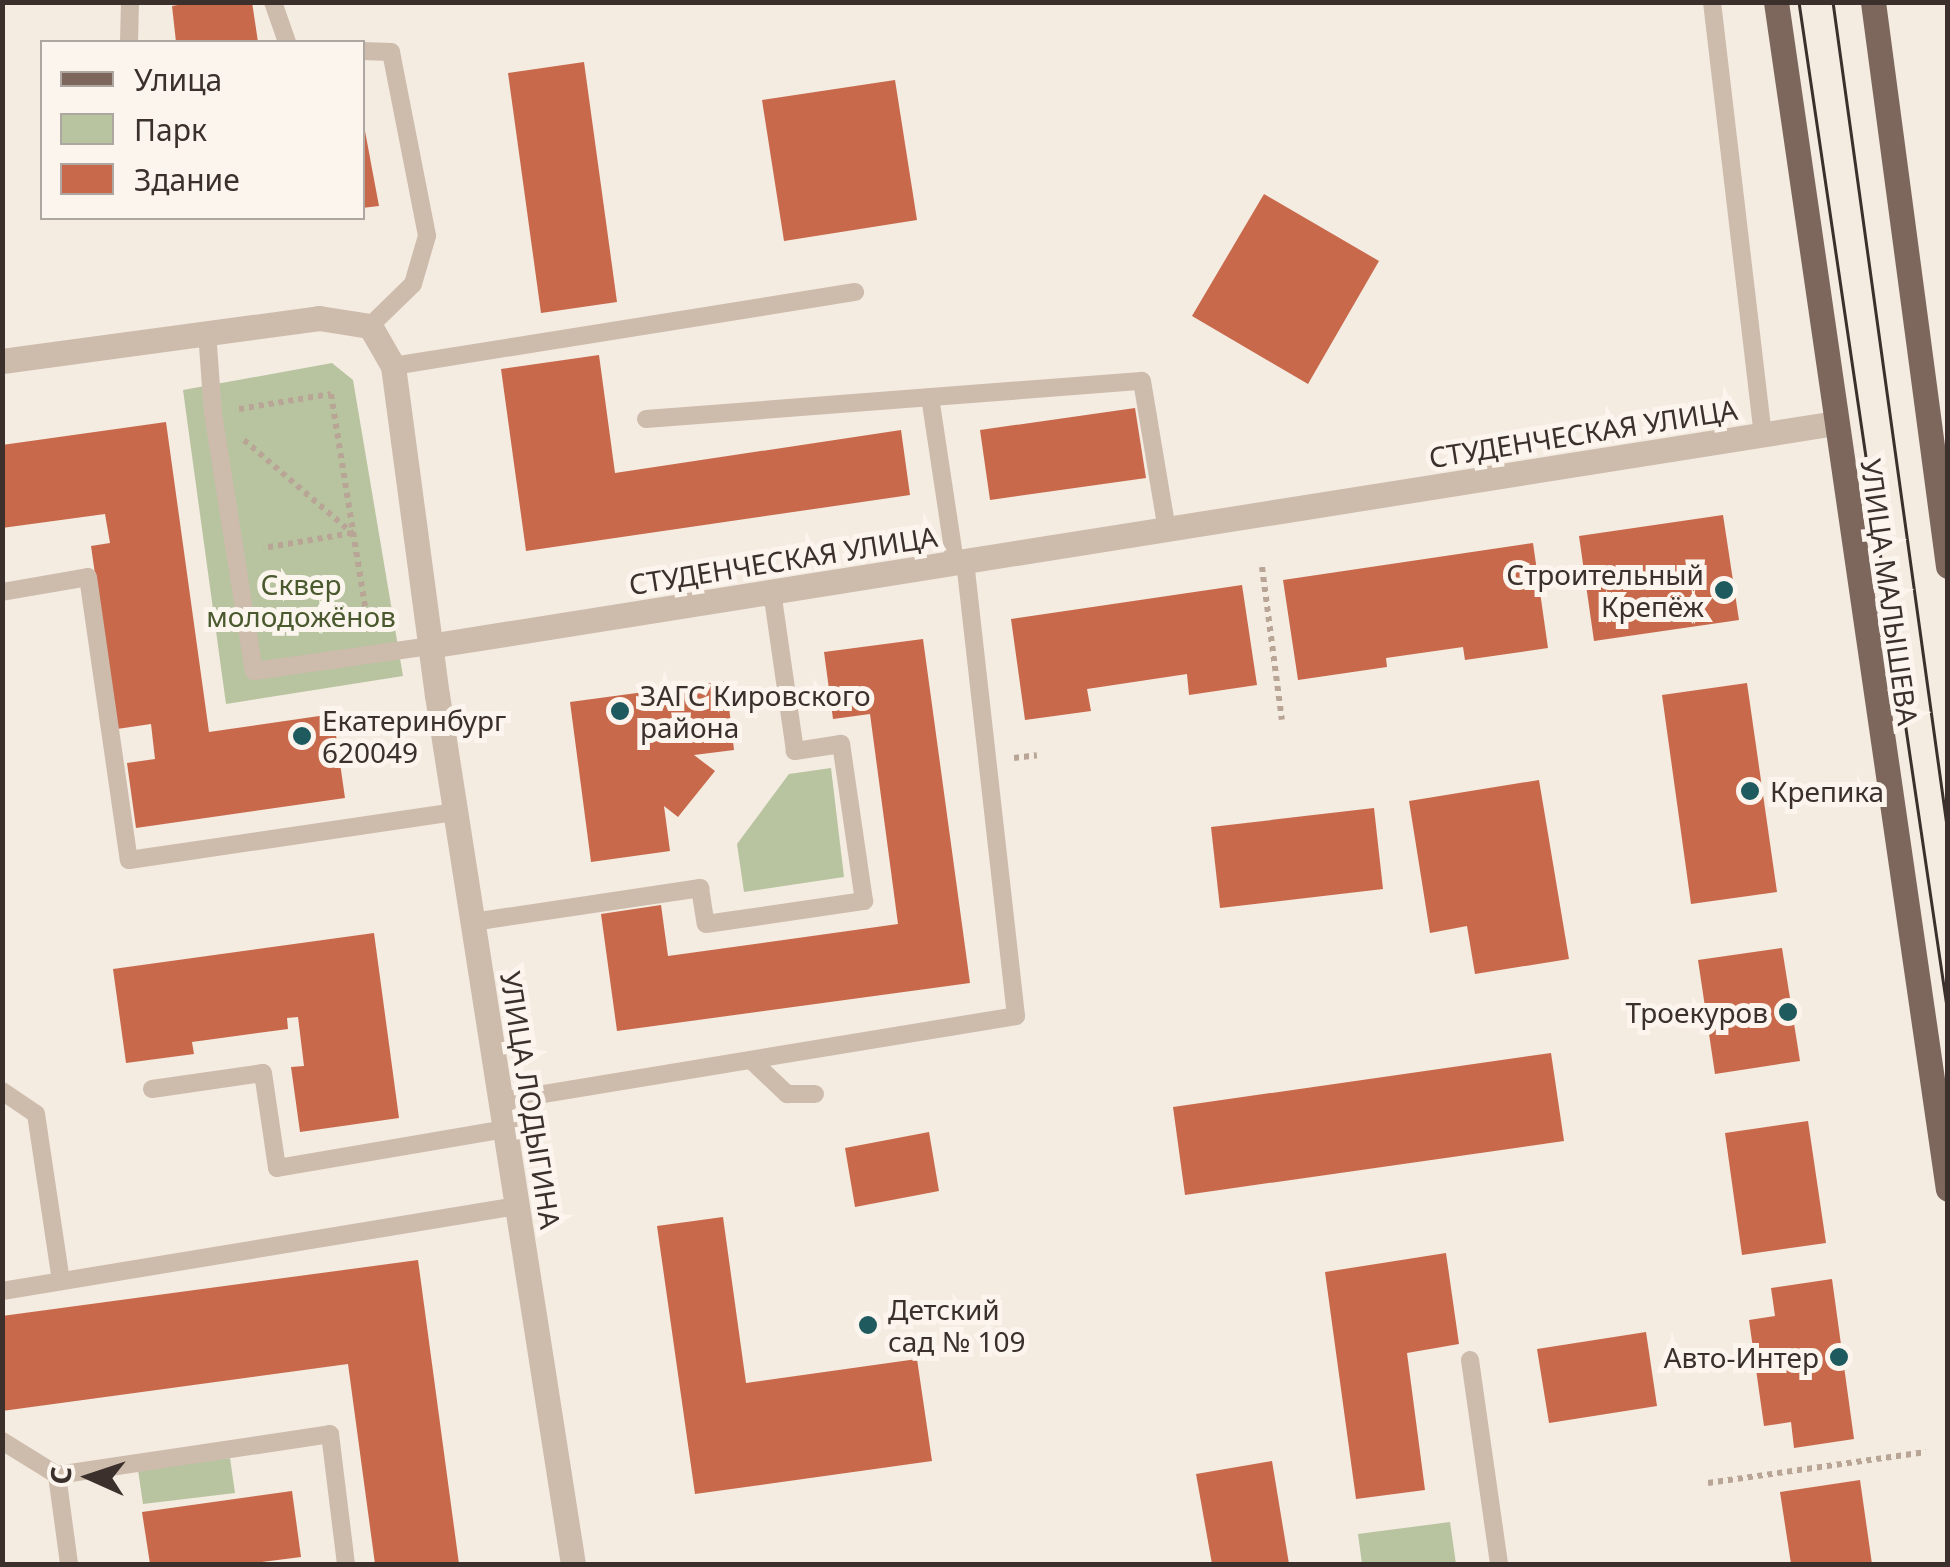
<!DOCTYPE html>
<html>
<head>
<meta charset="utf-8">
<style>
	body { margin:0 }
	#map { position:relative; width:1950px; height:1567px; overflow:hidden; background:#f4ebe1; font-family:"Noto Sans",sans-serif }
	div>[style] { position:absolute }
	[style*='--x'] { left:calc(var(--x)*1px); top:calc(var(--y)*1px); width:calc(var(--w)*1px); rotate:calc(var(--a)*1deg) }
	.green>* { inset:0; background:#b8c4a0 }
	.building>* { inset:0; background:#c8694b }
	.path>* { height:6px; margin-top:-3px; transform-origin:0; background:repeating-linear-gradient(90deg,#b9a596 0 5px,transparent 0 10px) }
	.lane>* { height:18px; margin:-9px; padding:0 9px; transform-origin:9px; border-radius:9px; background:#cdbbac }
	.street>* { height:25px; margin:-12.5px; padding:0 12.5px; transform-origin:12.5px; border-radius:12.5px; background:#cdbbac }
	.primary>* { height:25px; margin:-12.5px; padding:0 12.5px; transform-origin:12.5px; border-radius:12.5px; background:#7d675c }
	.tram>* { height:2.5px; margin:-1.25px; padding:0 1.25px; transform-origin:1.25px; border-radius:1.25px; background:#3b302b }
	.dots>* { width:28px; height:28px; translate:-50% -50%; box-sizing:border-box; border:5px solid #fbf5ee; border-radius:50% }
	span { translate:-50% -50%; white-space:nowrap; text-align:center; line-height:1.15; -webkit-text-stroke:10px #fbf5ee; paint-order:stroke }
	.street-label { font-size:28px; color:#3b302b }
	.poi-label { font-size:28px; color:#3b302b }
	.right { translate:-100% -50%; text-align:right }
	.left { translate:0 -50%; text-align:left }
	.park-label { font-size:28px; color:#4a5a2e }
	.frame { position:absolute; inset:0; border:5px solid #3b302b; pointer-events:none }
	.legend { position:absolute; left:40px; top:40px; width:325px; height:180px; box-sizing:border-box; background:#fbf5ee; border:2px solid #aea6a0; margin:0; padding:12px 18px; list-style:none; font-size:30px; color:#3b302b }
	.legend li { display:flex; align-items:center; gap:20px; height:50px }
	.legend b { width:50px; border:2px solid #aea6a0 }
	.north { position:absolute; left:40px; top:1427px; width:100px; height:100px; -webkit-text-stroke:8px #fbf5ee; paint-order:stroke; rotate:273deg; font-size:28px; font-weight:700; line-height:40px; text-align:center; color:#3b302b }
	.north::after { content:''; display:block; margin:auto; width:35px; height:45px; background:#3b302b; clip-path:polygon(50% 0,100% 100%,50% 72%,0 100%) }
</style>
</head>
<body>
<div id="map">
	<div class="green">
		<i style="clip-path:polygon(332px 363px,353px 380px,403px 676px,226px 704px,183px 390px)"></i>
		<i style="clip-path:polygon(831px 768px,844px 877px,744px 892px,737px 844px,789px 774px)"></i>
		<i style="clip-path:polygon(230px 1458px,235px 1493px,143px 1504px,138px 1470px)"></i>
		<i style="clip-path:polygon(1450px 1522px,1456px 1564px,1362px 1564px,1358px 1534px)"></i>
	</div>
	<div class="building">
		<i style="clip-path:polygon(195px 2px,252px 2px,258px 42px,176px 42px,172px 6px)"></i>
		<i style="clip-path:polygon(584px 62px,617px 302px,541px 313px,508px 73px)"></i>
		<i style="clip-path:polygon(895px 80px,917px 220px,784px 241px,762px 100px)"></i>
		<i style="clip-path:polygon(362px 115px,379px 206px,362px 208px)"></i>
		<i style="clip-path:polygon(1264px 194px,1379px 261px,1308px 384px,1192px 316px)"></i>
		<i style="clip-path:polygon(599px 355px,615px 473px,901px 430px,910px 495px,526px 551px,501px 369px)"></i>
		<i style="clip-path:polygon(1135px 408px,1146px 478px,990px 500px,980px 430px)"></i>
		<i style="clip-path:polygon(166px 422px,209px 732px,333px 714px,345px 798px,136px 828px,127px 763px,155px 759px,151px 724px,117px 729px,91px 546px,110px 543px,105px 514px,2px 528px,2px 445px)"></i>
		<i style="clip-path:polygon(1723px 515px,1739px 620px,1594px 641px,1579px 536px)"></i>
		<i style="clip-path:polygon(1533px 543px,1548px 648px,1465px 660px,1463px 647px,1386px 658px,1387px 667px,1298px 680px,1283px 580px)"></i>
		<i style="clip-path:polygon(1242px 585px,1257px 685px,1189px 695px,1187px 674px,1087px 689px,1091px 711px,1025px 720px,1011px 619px)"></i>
		<i style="clip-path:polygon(923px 639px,970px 983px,617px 1031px,601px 914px,661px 905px,668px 956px,898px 924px,870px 714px,833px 719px,824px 652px)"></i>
		<i style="clip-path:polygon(726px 681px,734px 750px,694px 755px,715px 771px,678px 817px,664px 806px,670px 851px,591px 862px,570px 702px)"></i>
		<i style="clip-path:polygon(1747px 683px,1777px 892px,1691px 904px,1662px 695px)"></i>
		<i style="clip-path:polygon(1539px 780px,1569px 959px,1475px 974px,1467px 926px,1430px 933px,1409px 801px)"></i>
		<i style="clip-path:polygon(1374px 808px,1383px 889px,1220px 908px,1211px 827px)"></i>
		<i style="clip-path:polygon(374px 933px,399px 1118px,300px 1132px,291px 1067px,304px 1066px,298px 1017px,287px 1018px,288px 1029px,192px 1042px,194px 1054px,126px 1063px,113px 969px)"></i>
		<i style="clip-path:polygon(1782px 948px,1800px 1061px,1715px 1074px,1698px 960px)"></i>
		<i style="clip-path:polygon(1551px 1053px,1564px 1141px,1185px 1195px,1173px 1107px)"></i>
		<i style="clip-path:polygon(1808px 1121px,1826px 1243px,1742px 1255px,1725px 1133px)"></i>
		<i style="clip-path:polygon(929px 1132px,939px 1191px,855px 1207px,845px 1148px)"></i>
		<i style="clip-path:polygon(723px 1217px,746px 1383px,917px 1359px,932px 1461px,695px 1494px,657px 1226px)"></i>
		<i style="clip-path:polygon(1446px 1253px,1459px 1344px,1407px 1353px,1425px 1490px,1356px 1499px,1325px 1272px)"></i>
		<i style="clip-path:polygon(418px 1260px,459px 1564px,375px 1564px,348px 1364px,2px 1411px,2px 1316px)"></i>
		<i style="clip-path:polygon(1832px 1279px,1854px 1439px,1794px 1448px,1791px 1422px,1764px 1426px,1749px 1320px,1775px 1316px,1771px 1288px)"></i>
		<i style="clip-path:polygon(1646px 1332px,1657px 1406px,1549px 1423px,1537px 1349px)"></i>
		<i style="clip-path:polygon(1272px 1461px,1289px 1564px,1212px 1564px,1196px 1474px)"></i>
		<i style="clip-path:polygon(1860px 1480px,1872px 1564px,1791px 1564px,1780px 1492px)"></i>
		<i style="clip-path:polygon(292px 1491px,301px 1557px,245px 1564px,150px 1564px,142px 1512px)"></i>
	</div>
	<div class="path">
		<i style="--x:239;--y:409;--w:93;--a:-9.3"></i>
		<i style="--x:331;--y:394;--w:240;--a:80.9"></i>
		<i style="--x:244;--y:440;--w:143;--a:40.7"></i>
		<i style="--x:352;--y:533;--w:90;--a:170.4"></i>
		<i style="--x:1262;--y:567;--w:154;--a:82.6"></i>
		<i style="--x:1014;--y:758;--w:23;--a:-7"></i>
		<i style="--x:1708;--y:1483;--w:220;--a:-8.1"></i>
	</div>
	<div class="lane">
		<i style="--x:273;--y:2;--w:42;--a:70.7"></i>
		<i style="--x:1712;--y:2;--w:436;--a:83.3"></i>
		<i style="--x:129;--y:42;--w:40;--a:-88.6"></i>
		<i style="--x:362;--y:51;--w:29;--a:2"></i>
		<i style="--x:391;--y:52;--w:187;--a:78.9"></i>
		<i style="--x:427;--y:236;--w:50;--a:106.3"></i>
		<i style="--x:413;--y:284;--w:60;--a:135.7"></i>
		<i style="--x:207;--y:332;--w:81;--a:85.8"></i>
		<i style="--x:213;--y:413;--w:261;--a:81"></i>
		<i style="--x:254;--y:671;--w:177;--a:-8.1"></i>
		<i style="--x:393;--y:366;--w:468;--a:-9.1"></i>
		<i style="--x:930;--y:397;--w:168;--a:81.4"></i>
		<i style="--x:646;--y:419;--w:497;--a:-4.4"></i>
		<i style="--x:1142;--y:381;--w:151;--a:80.5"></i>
		<i style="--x:2;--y:592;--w:87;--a:-9.9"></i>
		<i style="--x:88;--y:577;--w:286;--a:81.8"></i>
		<i style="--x:129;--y:860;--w:330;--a:-8.4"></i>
		<i style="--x:473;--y:922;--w:230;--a:-8.5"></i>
		<i style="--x:700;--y:888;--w:36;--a:81"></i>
		<i style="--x:706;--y:924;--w:160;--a:-8.3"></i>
		<i style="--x:864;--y:901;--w:159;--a:-98.3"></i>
		<i style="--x:841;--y:744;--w:47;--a:171.3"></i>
		<i style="--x:795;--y:751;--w:161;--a:-98.2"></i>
		<i style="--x:751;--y:1060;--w:50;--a:43.4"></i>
		<i style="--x:787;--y:1094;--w:28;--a:0"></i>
		<i style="--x:152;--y:1089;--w:112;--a:-8.2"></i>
		<i style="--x:263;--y:1073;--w:96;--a:81.6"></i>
		<i style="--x:277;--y:1168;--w:231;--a:-9.7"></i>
		<i style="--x:2;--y:1091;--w:41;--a:34.1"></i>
		<i style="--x:36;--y:1114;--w:169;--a:81.5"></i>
		<i style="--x:501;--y:1101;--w:522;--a:-9.37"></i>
		<i style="--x:1016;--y:1016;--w:457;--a:-96.4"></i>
		<i style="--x:2;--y:1291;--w:522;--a:-9.37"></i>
		<i style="--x:1470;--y:1360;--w:206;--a:81.9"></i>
		<i style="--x:2;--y:1441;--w:65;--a:31.7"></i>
		<i style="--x:57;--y:1475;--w:276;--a:-8.5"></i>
		<i style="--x:330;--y:1434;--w:131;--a:83"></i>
		<i style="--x:57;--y:1475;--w:90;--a:82.3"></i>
	</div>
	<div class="street">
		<i style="--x:2;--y:361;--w:320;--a:-7.7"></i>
		<i style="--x:319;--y:318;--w:52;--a:8.9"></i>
		<i style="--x:370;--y:326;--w:46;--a:60.1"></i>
		<i style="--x:393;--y:366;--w:332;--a:82.4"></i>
		<i style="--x:437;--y:695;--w:880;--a:81.11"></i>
		<i style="--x:429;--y:646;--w:1424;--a:-9.01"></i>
	</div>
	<div class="primary">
		<i style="--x:1776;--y:2;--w:1199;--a:81.76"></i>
		<i style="--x:1873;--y:2;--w:569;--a:82.43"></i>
	</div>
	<div class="tram">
		<i style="--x:1799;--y:2;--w:1023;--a:81.62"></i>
		<i style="--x:1833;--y:2;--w:839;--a:82.12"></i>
	</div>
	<div class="dots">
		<i style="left:1724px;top:590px;background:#1f5a5e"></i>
		<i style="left:620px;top:711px;background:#1f5a5e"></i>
		<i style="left:302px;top:736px;background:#1f5a5e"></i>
		<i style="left:1750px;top:791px;background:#1f5a5e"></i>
		<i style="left:1788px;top:1012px;background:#1f5a5e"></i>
		<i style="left:868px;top:1325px;background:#1f5a5e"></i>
		<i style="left:1839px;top:1357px;background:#1f5a5e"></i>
	</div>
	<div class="street-label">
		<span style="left:1583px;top:433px;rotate:-9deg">СТУДЕНЧЕСКАЯ УЛИЦА</span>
		<span style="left:783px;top:560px;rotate:-9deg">СТУДЕНЧЕСКАЯ УЛИЦА</span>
		<span style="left:1890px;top:592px;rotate:82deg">УЛИЦА МАЛЫШЕВА</span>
		<span style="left:531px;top:1100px;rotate:81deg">УЛИЦА ЛОДЫГИНА</span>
	</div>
	<div class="poi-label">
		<span class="right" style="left:1704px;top:590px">Строительный<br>Крепёж</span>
		<span class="left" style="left:640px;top:711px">ЗАГС Кировского<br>района</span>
		<span class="left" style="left:322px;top:736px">Екатеринбург<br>620049</span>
		<span class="left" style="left:1770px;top:791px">Крепика</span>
		<span class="right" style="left:1768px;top:1012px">Троекуров</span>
		<span class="left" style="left:888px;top:1325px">Детский<br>сад № 109</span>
		<span class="right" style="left:1819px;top:1357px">Авто-Интер</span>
	</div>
	<div class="park-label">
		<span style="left:301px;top:600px">Сквер<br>молодожёнов</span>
	</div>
	<div class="frame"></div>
	<ul class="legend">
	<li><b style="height:12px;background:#7d675c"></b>Улица</li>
	<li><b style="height:28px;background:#b8c4a0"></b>Парк</li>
	<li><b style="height:28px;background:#c8694b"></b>Здание</li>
	</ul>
	<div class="north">С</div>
</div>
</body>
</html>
